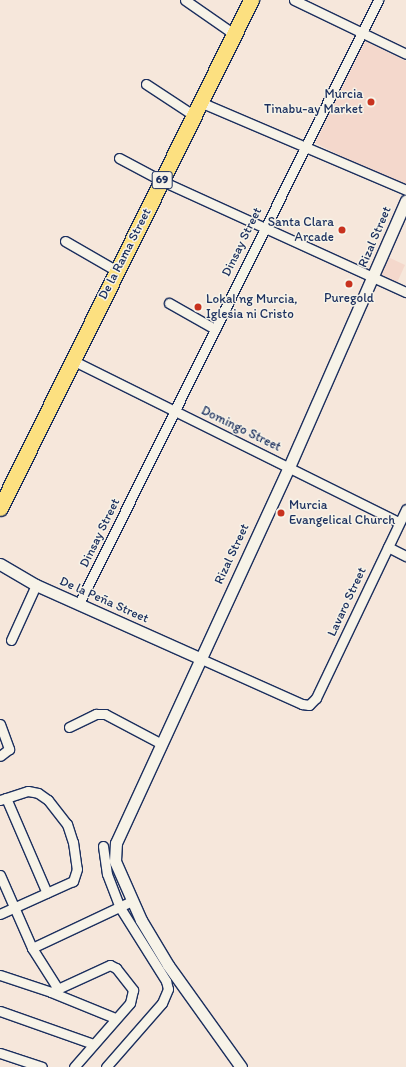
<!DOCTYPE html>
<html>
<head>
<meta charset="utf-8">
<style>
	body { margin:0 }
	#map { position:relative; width:406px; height:1067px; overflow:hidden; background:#f6e7db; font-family:Itim,sans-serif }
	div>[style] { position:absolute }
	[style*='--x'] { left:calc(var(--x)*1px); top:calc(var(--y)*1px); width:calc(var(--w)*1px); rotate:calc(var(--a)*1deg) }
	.built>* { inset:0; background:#f4d8cc }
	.roads { filter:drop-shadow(1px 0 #1b2f5e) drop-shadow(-1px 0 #1b2f5e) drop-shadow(0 1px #1b2f5e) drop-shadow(0 -1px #1b2f5e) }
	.minor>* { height:9px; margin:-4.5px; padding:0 4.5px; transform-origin:4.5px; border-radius:4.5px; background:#f7f3e8 }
	.tertiary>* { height:11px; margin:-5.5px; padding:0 5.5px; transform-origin:5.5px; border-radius:5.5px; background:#f7f3e8 }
	.trunk>* { height:15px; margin:-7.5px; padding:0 7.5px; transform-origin:7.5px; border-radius:7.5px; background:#fce080 }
	.dots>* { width:11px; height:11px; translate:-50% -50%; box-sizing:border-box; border:2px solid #f7f3e8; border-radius:50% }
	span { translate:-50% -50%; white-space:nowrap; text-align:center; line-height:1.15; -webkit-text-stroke:3px #f7f3e8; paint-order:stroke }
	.shield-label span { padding:1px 3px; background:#f7f3e8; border:1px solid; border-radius:3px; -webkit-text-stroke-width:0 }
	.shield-label { font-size:12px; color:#1b2f5e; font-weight:700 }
	.poi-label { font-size:13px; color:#1b2f5e }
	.right { translate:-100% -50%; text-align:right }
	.left { translate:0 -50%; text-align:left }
	.street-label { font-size:13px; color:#1b2f5e }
</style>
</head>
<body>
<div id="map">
	<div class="built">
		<i style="clip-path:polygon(365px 41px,406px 61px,406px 188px,315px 143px)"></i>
		<i style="clip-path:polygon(388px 257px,405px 265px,396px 285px,378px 276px)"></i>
	</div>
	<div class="roads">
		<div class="minor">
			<i style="--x:185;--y:0;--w:60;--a:34.8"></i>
			<i style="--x:294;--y:0;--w:124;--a:25.7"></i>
			<i style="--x:146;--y:84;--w:56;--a:33.4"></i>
			<i style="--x:200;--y:102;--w:224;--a:23.1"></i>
			<i style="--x:119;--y:158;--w:49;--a:28.1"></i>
			<i style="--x:162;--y:181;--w:268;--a:24.5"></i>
			<i style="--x:65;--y:241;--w:60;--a:30"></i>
			<i style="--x:169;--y:303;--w:53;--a:29.5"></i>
			<i style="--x:72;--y:360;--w:365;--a:26.4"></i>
			<i style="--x:388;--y:547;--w:20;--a:27"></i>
			<i style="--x:79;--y:604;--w:674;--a:-63.66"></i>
			<i style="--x:11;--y:640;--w:60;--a:-65.6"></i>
			<i style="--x:199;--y:658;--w:113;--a:24.1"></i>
			<i style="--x:302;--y:704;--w:7;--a:8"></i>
			<i style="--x:309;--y:705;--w:10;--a:-45"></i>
			<i style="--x:316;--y:698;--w:209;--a:-64.5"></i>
			<i style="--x:0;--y:724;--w:27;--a:70"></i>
			<i style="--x:9;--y:749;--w:11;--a:142"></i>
			<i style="--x:69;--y:727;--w:30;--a:-26"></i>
			<i style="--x:96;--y:714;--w:9;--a:0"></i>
			<i style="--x:105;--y:714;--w:62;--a:27.8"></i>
			<i style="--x:6;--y:798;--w:103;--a:66.7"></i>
			<i style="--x:0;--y:800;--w:29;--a:-18"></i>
			<i style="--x:28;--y:791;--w:10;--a:11"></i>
			<i style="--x:38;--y:793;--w:12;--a:35"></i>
			<i style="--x:48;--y:800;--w:31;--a:52"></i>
			<i style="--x:67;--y:824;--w:19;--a:72"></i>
			<i style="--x:73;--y:842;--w:27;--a:82"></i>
			<i style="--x:77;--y:869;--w:13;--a:108"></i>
			<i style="--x:73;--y:881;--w:80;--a:155.7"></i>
			<i style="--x:103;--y:846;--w:28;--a:82"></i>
			<i style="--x:107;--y:874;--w:34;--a:69"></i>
			<i style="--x:119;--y:906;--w:89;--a:57.9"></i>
			<i style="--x:166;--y:981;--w:8;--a:76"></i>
			<i style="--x:168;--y:989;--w:15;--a:113"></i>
			<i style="--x:162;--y:1003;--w:85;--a:131.2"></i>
			<i style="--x:0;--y:875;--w:80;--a:66.3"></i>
			<i style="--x:32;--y:948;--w:49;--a:57.6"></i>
			<i style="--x:32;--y:948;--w:110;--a:-25.2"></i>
			<i style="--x:0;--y:975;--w:54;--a:18.4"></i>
			<i style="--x:51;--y:992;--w:69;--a:22.1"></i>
			<i style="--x:51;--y:992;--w:65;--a:-24.6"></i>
			<i style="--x:110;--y:965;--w:7;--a:27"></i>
			<i style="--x:116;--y:968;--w:28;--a:52"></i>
			<i style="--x:133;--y:990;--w:13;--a:103"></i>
			<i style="--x:130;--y:1003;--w:85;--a:131.2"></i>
			<i style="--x:0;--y:1011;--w:99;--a:19.5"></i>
			<i style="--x:0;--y:1053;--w:44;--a:18.4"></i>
		</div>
		<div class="tertiary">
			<i style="--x:0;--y:564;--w:42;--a:30.3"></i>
			<i style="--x:36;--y:585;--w:179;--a:24.1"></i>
			<i style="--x:241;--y:1067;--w:125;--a:-125.6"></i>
			<i style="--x:168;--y:965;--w:52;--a:-121"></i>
			<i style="--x:141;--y:920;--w:64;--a:-113.8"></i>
			<i style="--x:115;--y:861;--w:18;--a:-87"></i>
			<i style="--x:116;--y:843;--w:414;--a:-65.3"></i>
			<i style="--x:289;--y:467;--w:291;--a:-66.3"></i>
		</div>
		<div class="trunk">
			<i style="--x:0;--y:508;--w:567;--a:-63.71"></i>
		</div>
	</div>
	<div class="dots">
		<i style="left:371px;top:102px;background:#c8321e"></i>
		<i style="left:342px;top:230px;background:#c8321e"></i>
		<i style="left:349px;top:284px;background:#c8321e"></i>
		<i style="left:198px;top:307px;background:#c8321e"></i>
		<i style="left:281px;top:513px;background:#c8321e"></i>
	</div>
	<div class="shield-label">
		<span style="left:162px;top:180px">69</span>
	</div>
	<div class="poi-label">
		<span class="right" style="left:363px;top:102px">Murcia<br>Tinabu-ay Market</span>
		<span class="right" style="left:334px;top:230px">Santa Clara<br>Arcade</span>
		<span style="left:349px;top:298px">Puregold</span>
		<span class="left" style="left:206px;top:307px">Lokal ng Murcia,<br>Iglesia ni Cristo</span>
		<span class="left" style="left:289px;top:513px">Murcia<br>Evangelical Church</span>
	</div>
	<div class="street-label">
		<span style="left:375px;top:237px;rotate:-67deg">Rizal Street</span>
		<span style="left:242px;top:242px;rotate:-64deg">Dinsay Street</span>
		<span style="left:125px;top:254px;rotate:-63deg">De la Rama Street</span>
		<span style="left:241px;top:429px;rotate:26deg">Domingo Street</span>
		<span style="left:100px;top:533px;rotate:-64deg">Dinsay Street</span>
		<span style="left:232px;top:554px;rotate:-65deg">Rizal Street</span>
		<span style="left:104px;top:600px;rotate:24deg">De la Peña Street</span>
		<span style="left:347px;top:602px;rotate:-65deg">Lavaro Street</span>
	</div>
</div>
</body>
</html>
